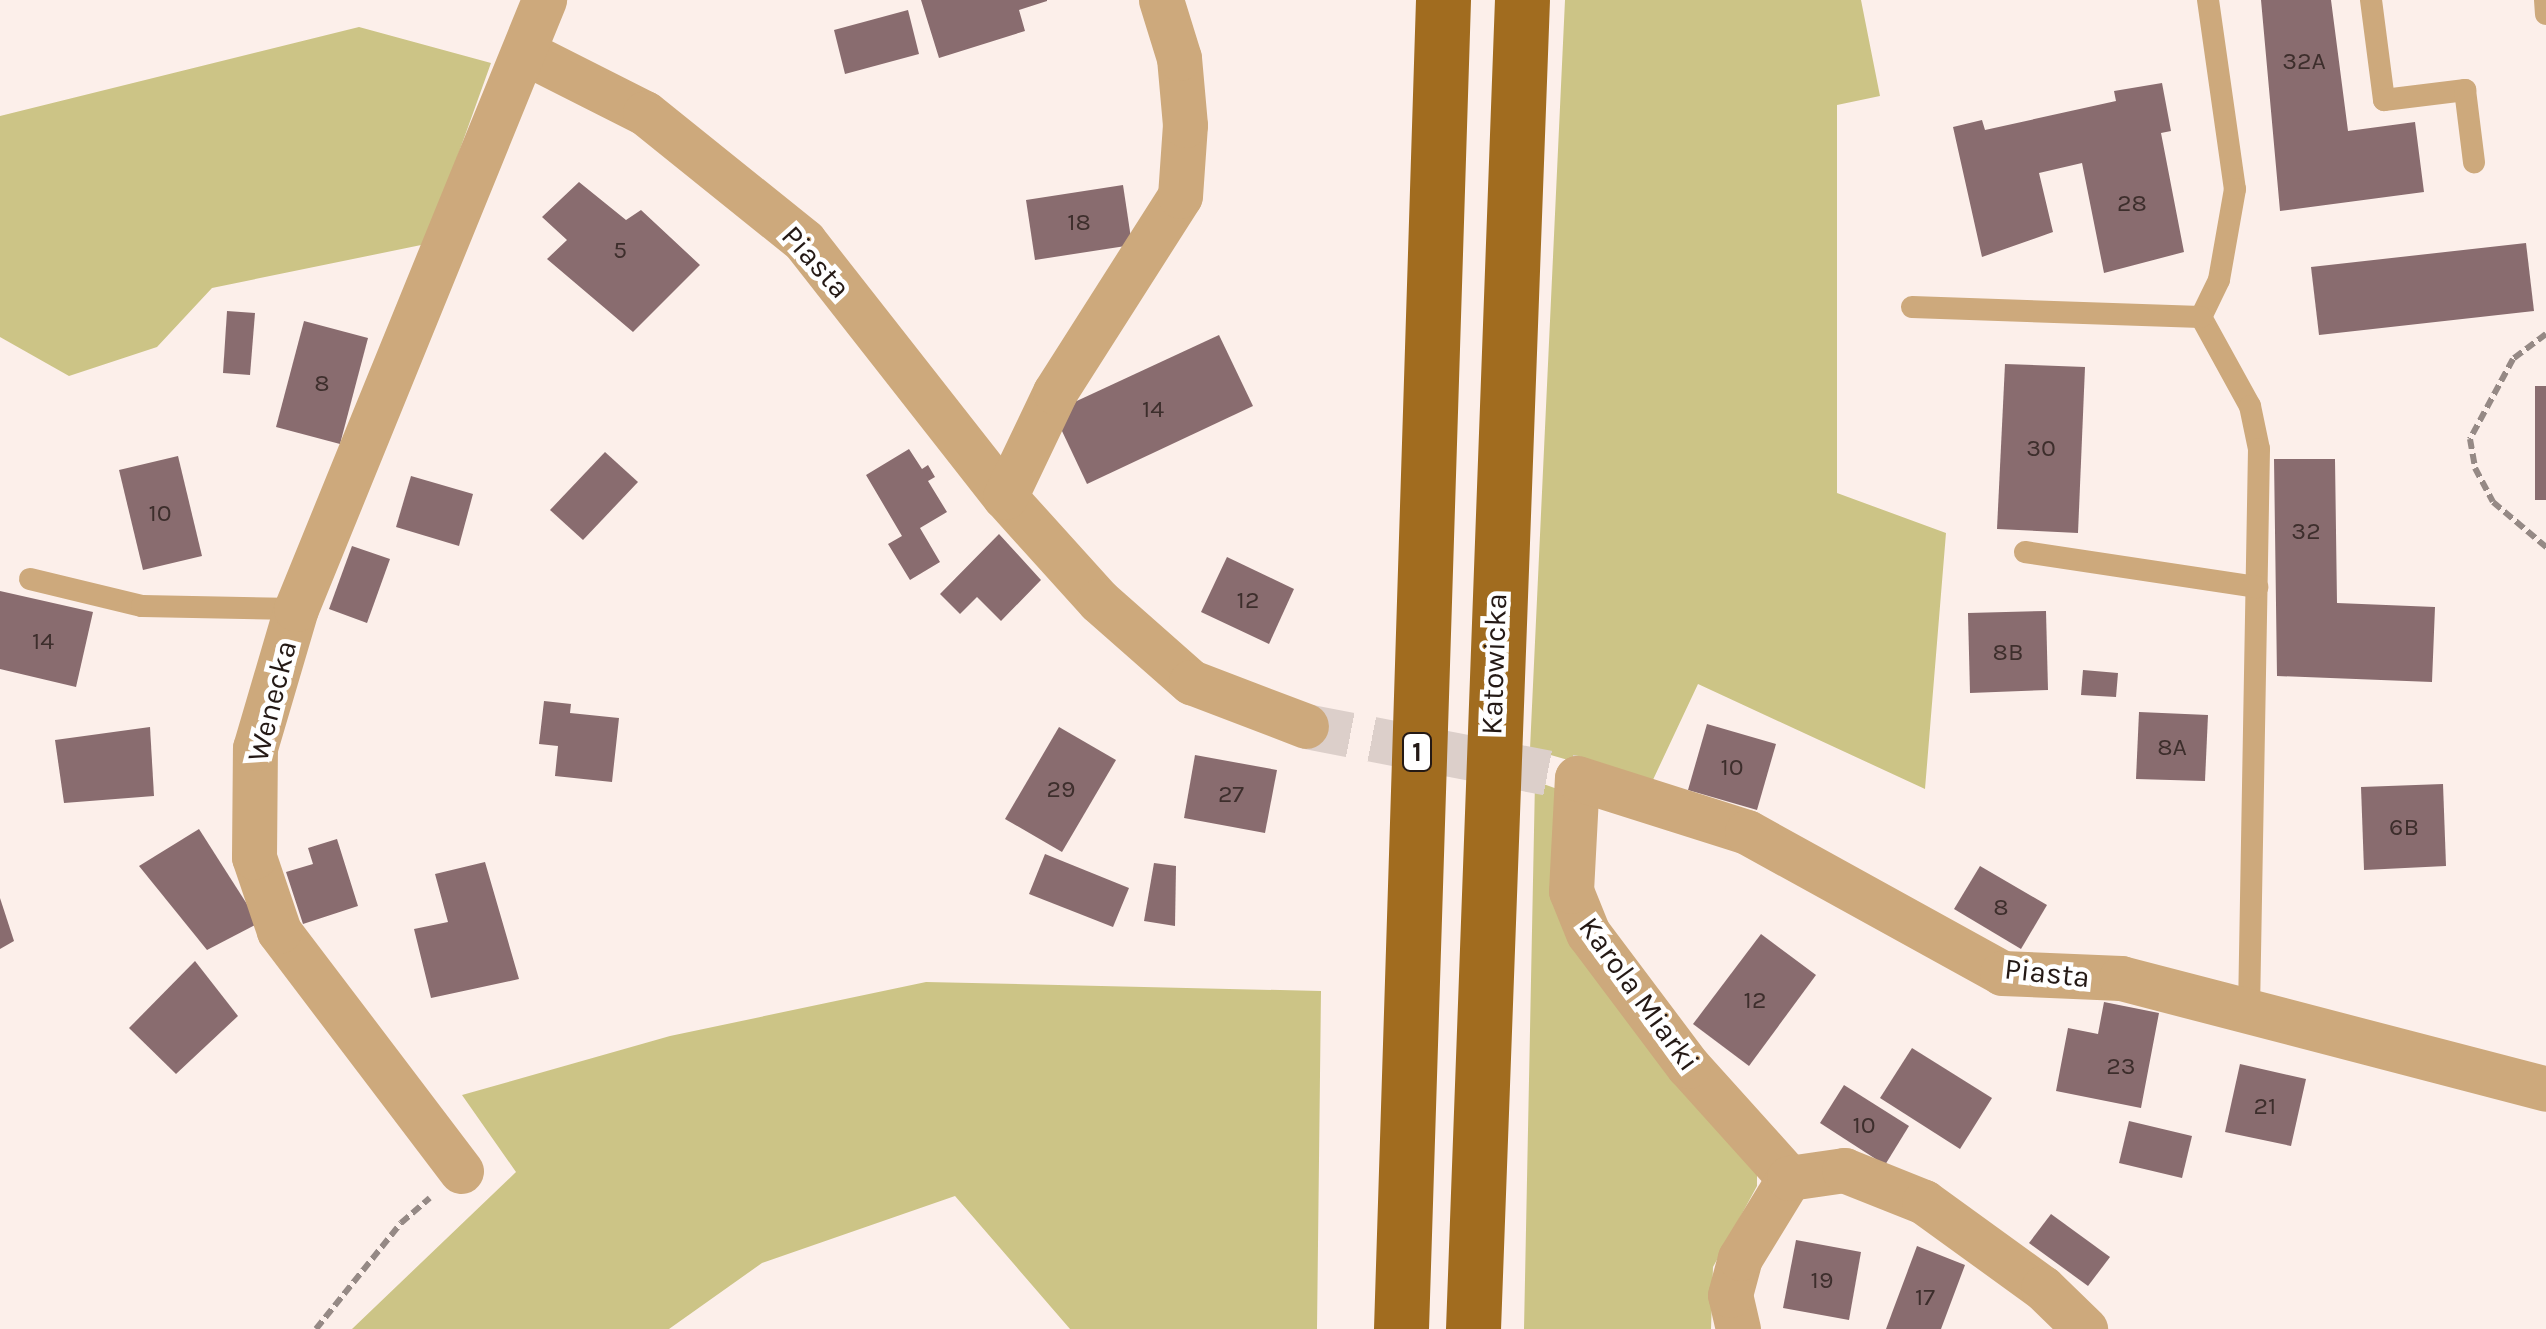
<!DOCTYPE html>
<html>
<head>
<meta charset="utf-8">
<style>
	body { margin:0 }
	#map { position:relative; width:2546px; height:1329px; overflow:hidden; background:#fcefea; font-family:Karla,sans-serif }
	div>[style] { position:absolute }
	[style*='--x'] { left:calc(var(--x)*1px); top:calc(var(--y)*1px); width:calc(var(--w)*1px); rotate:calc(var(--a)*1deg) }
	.green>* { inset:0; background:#ccc486 }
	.building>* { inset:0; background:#896c6f }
	.minor-tunnel>* { height:45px; margin-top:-22.5px; transform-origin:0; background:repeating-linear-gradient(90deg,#dccfca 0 45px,transparent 0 67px) }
	.path>* { height:6px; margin-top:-3px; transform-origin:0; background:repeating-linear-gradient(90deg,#958985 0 10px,transparent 0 15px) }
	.service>* { height:22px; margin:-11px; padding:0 11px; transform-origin:11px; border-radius:11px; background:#cda97c }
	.minor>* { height:45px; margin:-22.5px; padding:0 22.5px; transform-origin:22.5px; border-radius:22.5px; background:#cda97c }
	.primary>* { height:55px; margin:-27.5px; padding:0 27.5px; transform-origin:27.5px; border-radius:27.5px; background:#a16c1f }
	span { translate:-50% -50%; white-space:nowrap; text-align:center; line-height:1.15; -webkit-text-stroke:9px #fff; paint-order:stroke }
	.number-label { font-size:25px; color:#3d2e2c }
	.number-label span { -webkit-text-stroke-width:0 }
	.shield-label span { padding:2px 8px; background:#fff; border:2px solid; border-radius:8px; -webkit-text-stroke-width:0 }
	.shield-label { font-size:28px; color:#241915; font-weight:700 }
	.street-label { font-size:30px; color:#241915 }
</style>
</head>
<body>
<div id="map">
	<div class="green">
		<i style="clip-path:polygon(1565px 0,1861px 0,1880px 96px,1837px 105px,1837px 493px,1946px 533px,1925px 789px,1698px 684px,1651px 784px,1530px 749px)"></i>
		<i style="clip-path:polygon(359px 27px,491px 63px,426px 244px,212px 288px,157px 347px,69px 376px,0 337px,0 116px)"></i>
		<i style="clip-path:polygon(1535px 781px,1563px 791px,1558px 898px,1757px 1166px,1757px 1186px,1713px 1267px,1711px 1329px,1524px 1329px)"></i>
		<i style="clip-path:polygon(926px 982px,1321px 991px,1317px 1329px,1070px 1329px,955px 1196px,762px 1263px,669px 1329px,352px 1329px,516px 1172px,462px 1095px,670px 1036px)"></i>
	</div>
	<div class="building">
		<i style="clip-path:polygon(921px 0,1047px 0,1047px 1px,1019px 10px,1025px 31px,939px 58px)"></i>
		<i style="clip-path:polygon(2261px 0,2331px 0,2348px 131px,2415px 122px,2424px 192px,2280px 211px)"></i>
		<i style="clip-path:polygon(908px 10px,919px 54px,845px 74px,834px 30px)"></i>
		<i style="clip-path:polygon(2162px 83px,2171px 131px,2161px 133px,2184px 252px,2104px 273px,2082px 163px,2039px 173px,2053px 232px,1982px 257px,1953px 127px,1982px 120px,1985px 130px,2116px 101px,2114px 91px)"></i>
		<i style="clip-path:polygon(579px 182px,626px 220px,641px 210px,700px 265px,633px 332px,547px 259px,567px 240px,542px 217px)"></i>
		<i style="clip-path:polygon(1123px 185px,1132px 245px,1035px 260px,1026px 200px)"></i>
		<i style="clip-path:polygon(2526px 243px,2534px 311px,2319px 335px,2311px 267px)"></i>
		<i style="clip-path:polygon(227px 311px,255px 313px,250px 375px,223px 373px)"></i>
		<i style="clip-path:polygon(304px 321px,368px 338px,340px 444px,276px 427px)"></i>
		<i style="clip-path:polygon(1219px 335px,1253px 406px,1087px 484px,1053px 412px)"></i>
		<i style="clip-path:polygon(2005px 364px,2085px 367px,2078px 533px,1997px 529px)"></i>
		<i style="clip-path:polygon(2535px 386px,2546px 386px,2546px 500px,2535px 500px)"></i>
		<i style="clip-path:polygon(909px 449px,922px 469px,928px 465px,935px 477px,928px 481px,947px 512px,920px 528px,940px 562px,910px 580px,888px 544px,902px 536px,866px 475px)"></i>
		<i style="clip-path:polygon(605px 452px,638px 482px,583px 540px,550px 510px)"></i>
		<i style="clip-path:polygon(178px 456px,202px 556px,143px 570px,119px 470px)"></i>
		<i style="clip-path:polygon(2274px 459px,2335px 459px,2337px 603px,2435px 607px,2432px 682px,2277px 676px)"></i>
		<i style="clip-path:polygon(411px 476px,473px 494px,459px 546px,396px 527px)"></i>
		<i style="clip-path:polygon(999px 534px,1041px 580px,1001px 621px,977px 597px,960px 614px,940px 594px)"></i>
		<i style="clip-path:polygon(352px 546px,390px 559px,367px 623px,329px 609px)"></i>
		<i style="clip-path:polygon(1227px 557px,1294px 589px,1269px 644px,1201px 612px)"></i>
		<i style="clip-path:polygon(0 591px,93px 612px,76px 687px,0 669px)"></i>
		<i style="clip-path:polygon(2046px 611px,2048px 690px,1970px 693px,1968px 613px)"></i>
		<i style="clip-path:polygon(2083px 670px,2118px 673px,2116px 697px,2081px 695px)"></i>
		<i style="clip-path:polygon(544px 701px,571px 704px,570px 713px,619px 718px,612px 782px,555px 776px,558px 746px,539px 744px)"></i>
		<i style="clip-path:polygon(2139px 712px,2208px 715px,2205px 781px,2136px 779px)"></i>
		<i style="clip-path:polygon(1707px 724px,1776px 744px,1757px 810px,1688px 790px)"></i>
		<i style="clip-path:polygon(150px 727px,154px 796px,64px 803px,55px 740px)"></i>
		<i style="clip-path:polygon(1059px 727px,1116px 760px,1062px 852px,1005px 819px)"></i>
		<i style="clip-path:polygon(1195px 755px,1277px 770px,1265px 833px,1184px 818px)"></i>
		<i style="clip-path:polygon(2443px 784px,2446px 866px,2364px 870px,2361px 787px)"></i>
		<i style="clip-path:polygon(199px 829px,259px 923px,207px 950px,139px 866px)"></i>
		<i style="clip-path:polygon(337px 839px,358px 906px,303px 924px,286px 872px,313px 864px,308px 848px)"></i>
		<i style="clip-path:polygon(1045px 854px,1129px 888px,1113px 927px,1029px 894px)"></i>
		<i style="clip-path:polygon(485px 862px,519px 979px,431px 998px,414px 929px,448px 922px,435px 874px)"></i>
		<i style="clip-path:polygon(1154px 863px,1176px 866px,1175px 926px,1144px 921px)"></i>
		<i style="clip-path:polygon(1980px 866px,2047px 905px,2021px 949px,1954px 909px)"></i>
		<i style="clip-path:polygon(0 898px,14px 941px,0 949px)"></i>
		<i style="clip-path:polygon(1761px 934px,1816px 975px,1749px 1066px,1693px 1024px)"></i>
		<i style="clip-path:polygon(195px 961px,238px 1016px,176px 1074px,129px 1028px)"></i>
		<i style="clip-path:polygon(2104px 1002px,2159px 1013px,2141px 1108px,2056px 1091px,2068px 1028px,2098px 1034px)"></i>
		<i style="clip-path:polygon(1912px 1048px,1992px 1098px,1960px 1149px,1880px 1098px)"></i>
		<i style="clip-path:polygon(2240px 1064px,2306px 1079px,2291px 1146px,2225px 1132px)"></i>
		<i style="clip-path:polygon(1844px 1085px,1909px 1126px,1885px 1165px,1820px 1123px)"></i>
		<i style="clip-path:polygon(2129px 1121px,2192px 1136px,2182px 1178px,2119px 1163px)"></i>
		<i style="clip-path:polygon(2051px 1214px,2110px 1257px,2088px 1286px,2029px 1243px)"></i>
		<i style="clip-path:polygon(1796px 1240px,1861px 1252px,1849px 1320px,1783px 1308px)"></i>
		<i style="clip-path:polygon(1917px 1246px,1965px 1265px,1941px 1329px,1886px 1329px)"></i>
	</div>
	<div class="minor-tunnel">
		<i style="--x:1306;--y:726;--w:276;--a:10.9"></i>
	</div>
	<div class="path">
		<i style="--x:2546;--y:334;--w:41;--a:142.9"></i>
		<i style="--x:2513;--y:359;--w:91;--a:118.3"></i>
		<i style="--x:2470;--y:439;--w:29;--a:80"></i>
		<i style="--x:2475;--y:468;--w:38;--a:62"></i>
		<i style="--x:2493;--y:502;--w:70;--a:40.3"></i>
		<i style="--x:316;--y:1329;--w:136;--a:-51.3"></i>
		<i style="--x:401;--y:1223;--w:38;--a:-41"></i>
	</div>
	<div class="service">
		<i style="--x:2208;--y:0;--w:191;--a:81.9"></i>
		<i style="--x:2235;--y:189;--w:92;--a:100"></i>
		<i style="--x:2219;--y:280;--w:41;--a:115.9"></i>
		<i style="--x:2201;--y:317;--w:102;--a:61.2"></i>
		<i style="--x:2250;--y:406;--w:44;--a:78.2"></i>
		<i style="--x:2259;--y:449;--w:563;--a:91.02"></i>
		<i style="--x:2371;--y:0;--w:101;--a:82.6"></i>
		<i style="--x:2384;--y:100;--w:82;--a:-7"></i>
		<i style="--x:2465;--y:90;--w:73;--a:82.9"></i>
		<i style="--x:2545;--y:0;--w:14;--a:86"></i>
		<i style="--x:1912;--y:307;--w:289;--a:2"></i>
		<i style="--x:2025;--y:552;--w:235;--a:8.6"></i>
		<i style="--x:30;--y:579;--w:115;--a:13.6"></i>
		<i style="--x:142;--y:606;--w:154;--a:1.1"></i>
	</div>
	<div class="minor">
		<i style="--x:526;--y:53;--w:133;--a:26.8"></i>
		<i style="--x:645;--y:113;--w:204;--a:38.8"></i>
		<i style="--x:804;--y:241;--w:325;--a:51.9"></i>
		<i style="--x:1005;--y:497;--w:140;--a:47.9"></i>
		<i style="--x:1099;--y:601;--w:123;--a:41.4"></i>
		<i style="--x:1191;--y:682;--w:123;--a:20.9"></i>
		<i style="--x:1005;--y:497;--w:116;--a:-64.5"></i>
		<i style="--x:1055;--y:392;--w:232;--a:-57.5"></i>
		<i style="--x:1180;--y:196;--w:71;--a:-86"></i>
		<i style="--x:1185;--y:125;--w:67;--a:-95.1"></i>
		<i style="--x:1179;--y:58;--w:61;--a:-107.2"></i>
		<i style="--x:461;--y:1171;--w:301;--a:-127.2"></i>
		<i style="--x:279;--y:931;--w:78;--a:-108.7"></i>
		<i style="--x:254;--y:857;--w:109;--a:-89.5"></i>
		<i style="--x:255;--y:748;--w:145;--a:-73.6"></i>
		<i style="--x:296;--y:609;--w:658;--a:-67.84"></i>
		<i style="--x:1789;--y:1178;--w:151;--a:-132"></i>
		<i style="--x:1688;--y:1066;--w:166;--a:-126.9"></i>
		<i style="--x:1588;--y:933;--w:45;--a:-112"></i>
		<i style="--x:1571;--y:891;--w:113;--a:-87"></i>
		<i style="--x:1577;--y:778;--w:178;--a:17.6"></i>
		<i style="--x:1747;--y:832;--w:291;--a:28.9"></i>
		<i style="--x:2002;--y:973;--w:119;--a:2.4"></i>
		<i style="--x:2121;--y:978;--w:439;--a:14.6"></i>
		<i style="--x:1738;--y:1329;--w:35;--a:-103"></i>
		<i style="--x:1730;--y:1295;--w:38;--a:-75"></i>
		<i style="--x:1740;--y:1258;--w:94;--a:-58.5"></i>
		<i style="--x:1789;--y:1178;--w:56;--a:-8.3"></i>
		<i style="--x:1844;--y:1170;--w:86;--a:21.8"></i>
		<i style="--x:1924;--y:1202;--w:147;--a:35.9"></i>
		<i style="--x:2043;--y:1288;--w:59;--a:44.3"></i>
	</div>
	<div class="primary">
		<i style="--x:1401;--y:1329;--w:1330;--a:-88.19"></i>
		<i style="--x:1473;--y:1329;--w:1330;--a:-87.89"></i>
	</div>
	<div class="number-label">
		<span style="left:2304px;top:61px">32A</span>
		<span style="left:2132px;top:203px">28</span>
		<span style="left:1079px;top:222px">18</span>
		<span style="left:620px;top:250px">5</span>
		<span style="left:322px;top:383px">8</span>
		<span style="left:1153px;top:409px">14</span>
		<span style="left:2041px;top:448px">30</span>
		<span style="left:160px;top:513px">10</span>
		<span style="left:2306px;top:531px">32</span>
		<span style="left:1248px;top:600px">12</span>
		<span style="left:43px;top:641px">14</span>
		<span style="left:2008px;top:652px">8B</span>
		<span style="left:2172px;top:747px">8A</span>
		<span style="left:1732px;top:767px">10</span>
		<span style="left:1061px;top:789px">29</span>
		<span style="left:1231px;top:794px">27</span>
		<span style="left:2404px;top:827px">6B</span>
		<span style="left:2001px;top:907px">8</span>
		<span style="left:1755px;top:1000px">12</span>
		<span style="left:2121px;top:1066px">23</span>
		<span style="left:2265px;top:1106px">21</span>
		<span style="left:1864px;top:1125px">10</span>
		<span style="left:1822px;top:1280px">19</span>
		<span style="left:1925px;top:1297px">17</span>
	</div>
	<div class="shield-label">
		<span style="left:1417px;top:752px">1</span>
	</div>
	<div class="street-label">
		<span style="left:816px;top:262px;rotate:48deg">Piasta</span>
		<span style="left:1494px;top:664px;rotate:-88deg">Katowicka</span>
		<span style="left:272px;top:701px;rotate:-76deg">Wenecka</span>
		<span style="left:2047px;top:973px;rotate:6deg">Piasta</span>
		<span style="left:1639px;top:994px;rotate:54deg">Karola Miarki</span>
	</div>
</div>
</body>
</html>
